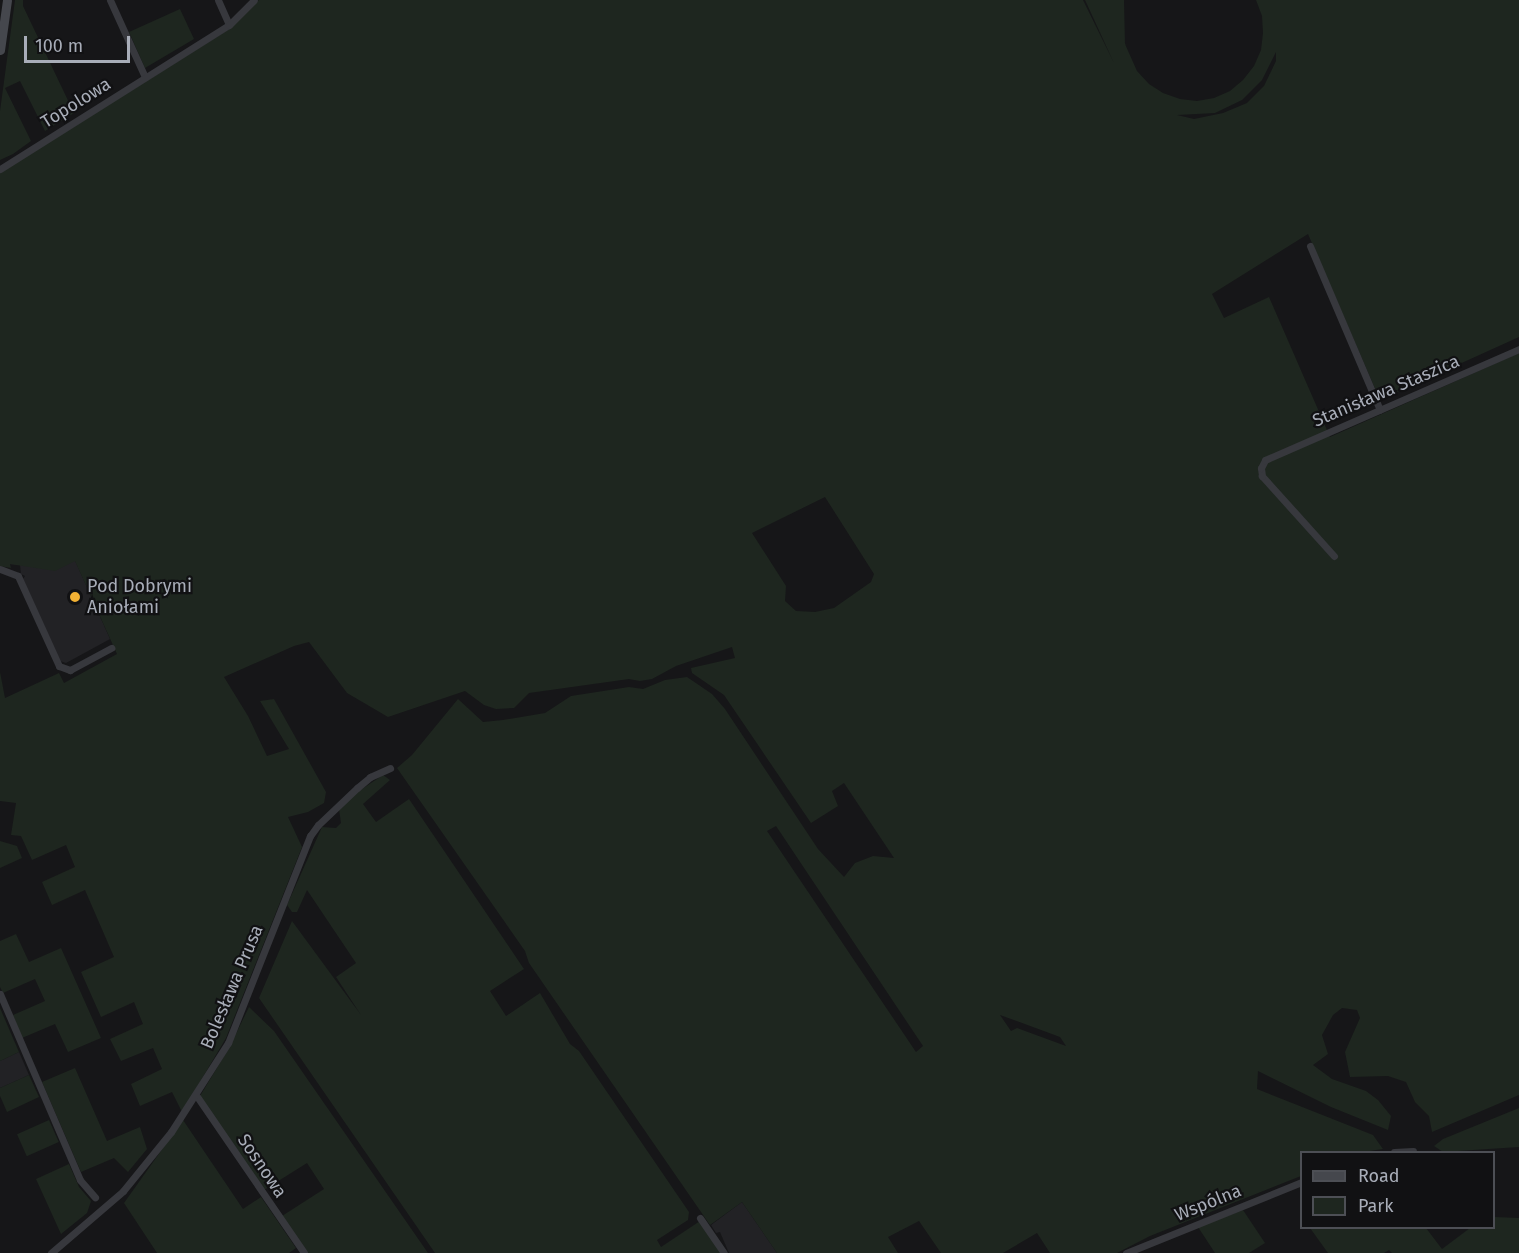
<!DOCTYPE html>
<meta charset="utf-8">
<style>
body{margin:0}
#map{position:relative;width:1519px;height:1253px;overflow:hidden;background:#161618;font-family:"Fira Sans",sans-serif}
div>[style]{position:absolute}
.built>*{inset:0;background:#222225}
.green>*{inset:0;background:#1e261f;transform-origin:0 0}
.street>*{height:7px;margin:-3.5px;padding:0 3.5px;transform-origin:3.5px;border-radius:3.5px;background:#37383d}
.secondary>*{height:9px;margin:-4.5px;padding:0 4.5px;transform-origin:4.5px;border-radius:4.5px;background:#45474d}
.dots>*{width:16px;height:16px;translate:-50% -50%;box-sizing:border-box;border:3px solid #111113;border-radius:50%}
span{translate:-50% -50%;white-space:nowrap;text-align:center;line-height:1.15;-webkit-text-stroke:4.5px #111113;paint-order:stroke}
.street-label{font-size:18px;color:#a8adb8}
.poi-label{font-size:18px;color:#a8adb8}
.left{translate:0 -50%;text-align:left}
.legend{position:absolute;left:1300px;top:1151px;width:195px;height:78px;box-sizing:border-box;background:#111113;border:2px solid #4d4f55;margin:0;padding:8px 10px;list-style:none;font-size:18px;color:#a8adb8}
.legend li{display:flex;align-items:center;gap:12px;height:30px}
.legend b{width:30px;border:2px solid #4d4f55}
.scale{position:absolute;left:24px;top:36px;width:106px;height:27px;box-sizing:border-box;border:3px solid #a8adb8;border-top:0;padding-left:8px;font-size:18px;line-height:21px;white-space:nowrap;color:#a8adb8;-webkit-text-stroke:4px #111113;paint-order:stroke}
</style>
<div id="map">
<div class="built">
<i style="clip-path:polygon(0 497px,53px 511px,110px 639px,66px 663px,60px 661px,23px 579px,25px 576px,21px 574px,20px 565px,9px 564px)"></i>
<i style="clip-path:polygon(19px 1052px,29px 1075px,0 1088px,0 1061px)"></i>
<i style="clip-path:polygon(742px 1202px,777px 1253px,729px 1253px,720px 1232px,716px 1233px,711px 1225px)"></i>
</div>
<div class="green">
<i style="clip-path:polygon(15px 0,23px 0,23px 6px,74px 113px,45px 131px,20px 81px,5px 88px,31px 141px,13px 154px,0 160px,0 111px)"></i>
<i style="clip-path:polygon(evenodd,259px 0,1083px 0,1114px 63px,1085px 0,1124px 0,1125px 44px,1137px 71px,1149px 84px,1163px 93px,1180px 99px,1197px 101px,1214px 98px,1230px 91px,1243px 80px,1254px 66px,1261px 50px,1263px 33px,1262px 16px,1256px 0,1519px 0,1519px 337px,1380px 400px,1308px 234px,1212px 294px,1224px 318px,1269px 297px,1330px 437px,1519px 353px,1519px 1095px,1432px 1132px,1429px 1116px,1415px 1102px,1406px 1082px,1388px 1076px,1350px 1077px,1345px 1052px,1360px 1018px,1357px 1010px,1342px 1008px,1333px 1015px,1322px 1035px,1328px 1054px,1313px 1065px,1332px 1079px,1366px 1091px,1378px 1100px,1391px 1116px,1388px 1130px,1331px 1107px,1258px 1071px,1257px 1089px,1373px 1135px,1383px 1149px,1363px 1152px,1302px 1152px,1301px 1176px,1150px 1236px,1117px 1253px,1050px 1253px,1037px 1233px,1003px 1253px,941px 1253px,919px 1221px,888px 1237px,898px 1253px,777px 1253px,742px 1202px,710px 1225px,529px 963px,525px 951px,397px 768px,412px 755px,458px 699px,483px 722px,503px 720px,545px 713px,571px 696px,629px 687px,643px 689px,665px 680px,687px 677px,712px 694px,725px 709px,818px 849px,844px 877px,855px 863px,873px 856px,894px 858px,844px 783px,832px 791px,838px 806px,811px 823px,724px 695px,692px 673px,691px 668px,735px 658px,732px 647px,676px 666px,652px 679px,640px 681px,629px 679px,529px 693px,514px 708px,496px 709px,484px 705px,465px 691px,388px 717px,347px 693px,309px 642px,294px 646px,224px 677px,248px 716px,267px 756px,289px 749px,260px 701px,274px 699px,326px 792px,324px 803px,308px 812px,288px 817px,302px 847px,226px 1038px,182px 1112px,172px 1092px,140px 1106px,131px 1084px,162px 1069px,153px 1048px,121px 1061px,110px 1039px,143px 1024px,134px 1002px,101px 1017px,81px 972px,114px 957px,85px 890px,52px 905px,42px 882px,75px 867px,66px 845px,32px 860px,21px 836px,11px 835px,16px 803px,0 801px,0 672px,5px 698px,59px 673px,64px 683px,117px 654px,75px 561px,55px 571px,10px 564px,11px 568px,0 566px,0 173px,228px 30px,259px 0,1276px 52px,1276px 61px,1264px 86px,1247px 103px,1223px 113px,1194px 119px,1177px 115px,1215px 113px,1242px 100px,1262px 80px,1276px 52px,259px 0,825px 497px,874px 574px,871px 582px,834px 608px,815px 612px,796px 611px,785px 601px,786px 586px,752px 533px,825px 497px,259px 0,776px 826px,923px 1046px,916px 1052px,767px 831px,776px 826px,259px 0,1000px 1015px,1060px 1037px,1066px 1046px,1017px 1028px,1011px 1031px,1000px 1015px)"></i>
<i style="clip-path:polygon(180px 9px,194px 39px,145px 68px,129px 32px)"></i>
<i style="clip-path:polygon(383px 775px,390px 780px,363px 804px,376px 822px,409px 799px,524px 969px,490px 991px,506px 1016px,540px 993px,570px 1044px,579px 1051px,689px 1212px,688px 1220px,657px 1240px,661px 1247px,700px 1221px,721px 1253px,435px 1253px,259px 998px,292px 921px,361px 1015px,336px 977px,356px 963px,307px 890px,297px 912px,292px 912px,287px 905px,322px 827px,336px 828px,341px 823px,339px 809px,356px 793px)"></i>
<i style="clip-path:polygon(0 841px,17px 846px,22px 858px,0 868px)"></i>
<i style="clip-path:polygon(16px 934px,29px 962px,61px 948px,101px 1038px,68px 1052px,55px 1024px,22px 1038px,13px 1015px,45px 1001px,35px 979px,3px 993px,0 987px,0 941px)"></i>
<i style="clip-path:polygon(249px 1007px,274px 1031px,428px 1253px,307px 1253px,282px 1216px,324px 1189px,307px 1163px,264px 1190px,200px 1096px,229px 1048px)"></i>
<i style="clip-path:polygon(0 1008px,19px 1052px,0 1061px)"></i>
<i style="clip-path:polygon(75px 1068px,107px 1141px,140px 1127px,147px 1149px,128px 1172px,114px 1158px,81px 1172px,42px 1082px)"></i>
<i style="clip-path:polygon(29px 1075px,39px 1097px,7px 1112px,0 1096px,0 1088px)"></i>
<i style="clip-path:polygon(1519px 1108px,1519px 1147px,1443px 1152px,1434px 1146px,1443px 1139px)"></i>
<i style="left:49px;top:1120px;width:24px;height:35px;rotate:66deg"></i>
<i style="clip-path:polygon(183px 1120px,243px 1209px,261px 1197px,296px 1248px,289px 1253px,157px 1253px,124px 1203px)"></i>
<i style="clip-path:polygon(69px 1164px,79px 1187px,91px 1201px,87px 1213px,61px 1234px,36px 1179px)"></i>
<i style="clip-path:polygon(1243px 1210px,1265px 1243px,1249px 1253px,1215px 1253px,1198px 1227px)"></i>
<i style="clip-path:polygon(1494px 1217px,1519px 1218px,1519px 1253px,1392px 1253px,1389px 1250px,1384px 1253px,1328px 1253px,1310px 1228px,1426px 1228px,1442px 1249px,1470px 1228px,1494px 1228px)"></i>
</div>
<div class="street">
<i style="left:110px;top:0;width:85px;rotate:65.6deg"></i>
<i style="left:218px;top:0;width:27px;rotate:66deg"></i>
<i style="left:0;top:169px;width:271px;rotate:-32.2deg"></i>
<i style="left:229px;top:25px;width:35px;rotate:-45deg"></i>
<i style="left:1310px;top:246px;width:178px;rotate:66.9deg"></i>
<i style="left:1334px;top:556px;width:108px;rotate:-132deg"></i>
<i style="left:1262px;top:476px;width:8px;rotate:-97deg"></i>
<i style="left:1261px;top:468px;width:9px;rotate:-63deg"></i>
<i style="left:1265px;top:460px;width:277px;rotate:-23.6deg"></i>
<i style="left:0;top:569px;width:19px;rotate:21deg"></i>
<i style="left:18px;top:576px;width:99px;rotate:65.5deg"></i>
<i style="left:59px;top:666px;width:12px;rotate:20deg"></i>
<i style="left:70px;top:670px;width:47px;rotate:-28.2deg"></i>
<i style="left:0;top:994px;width:202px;rotate:66.7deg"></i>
<i style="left:80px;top:1180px;width:23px;rotate:49deg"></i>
<i style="left:196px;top:1095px;width:191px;rotate:55.6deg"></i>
<i style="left:1394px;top:1152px;width:19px;rotate:-3deg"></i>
<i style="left:700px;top:1218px;width:42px;rotate:55.6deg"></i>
<i style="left:51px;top:1253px;width:95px;rotate:-40.7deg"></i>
<i style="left:123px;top:1191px;width:76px;rotate:-50.9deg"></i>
<i style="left:171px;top:1132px;width:106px;rotate:-57.4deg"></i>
<i style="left:228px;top:1043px;width:223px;rotate:-68.4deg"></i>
<i style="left:310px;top:836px;width:14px;rotate:-54deg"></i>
<i style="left:318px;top:825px;width:54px;rotate:-43.5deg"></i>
<i style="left:357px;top:788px;width:17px;rotate:-40deg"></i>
<i style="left:370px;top:777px;width:22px;rotate:-24deg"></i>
<i style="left:1126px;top:1253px;width:190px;rotate:-22deg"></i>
</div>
<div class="secondary">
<i style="left:0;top:50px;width:50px;rotate:-82deg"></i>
</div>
<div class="dots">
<i style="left:75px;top:597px;background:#f2b134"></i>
</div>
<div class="street-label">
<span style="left:76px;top:103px;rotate:-32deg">Topolowa</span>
<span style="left:1386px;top:391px;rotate:-23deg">Stanisława Staszica</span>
<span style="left:232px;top:987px;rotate:-67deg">Bolesława Prusa</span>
<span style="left:262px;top:1166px;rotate:56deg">Sosnowa</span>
<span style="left:1208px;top:1203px;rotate:-22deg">Wspólna</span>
</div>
<div class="poi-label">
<span class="left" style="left:87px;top:597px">Pod Dobrymi<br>Aniołami</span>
</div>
<ul class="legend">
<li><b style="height:8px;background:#45474d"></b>Road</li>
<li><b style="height:16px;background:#1e261f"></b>Park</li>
</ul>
<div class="scale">100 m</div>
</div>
